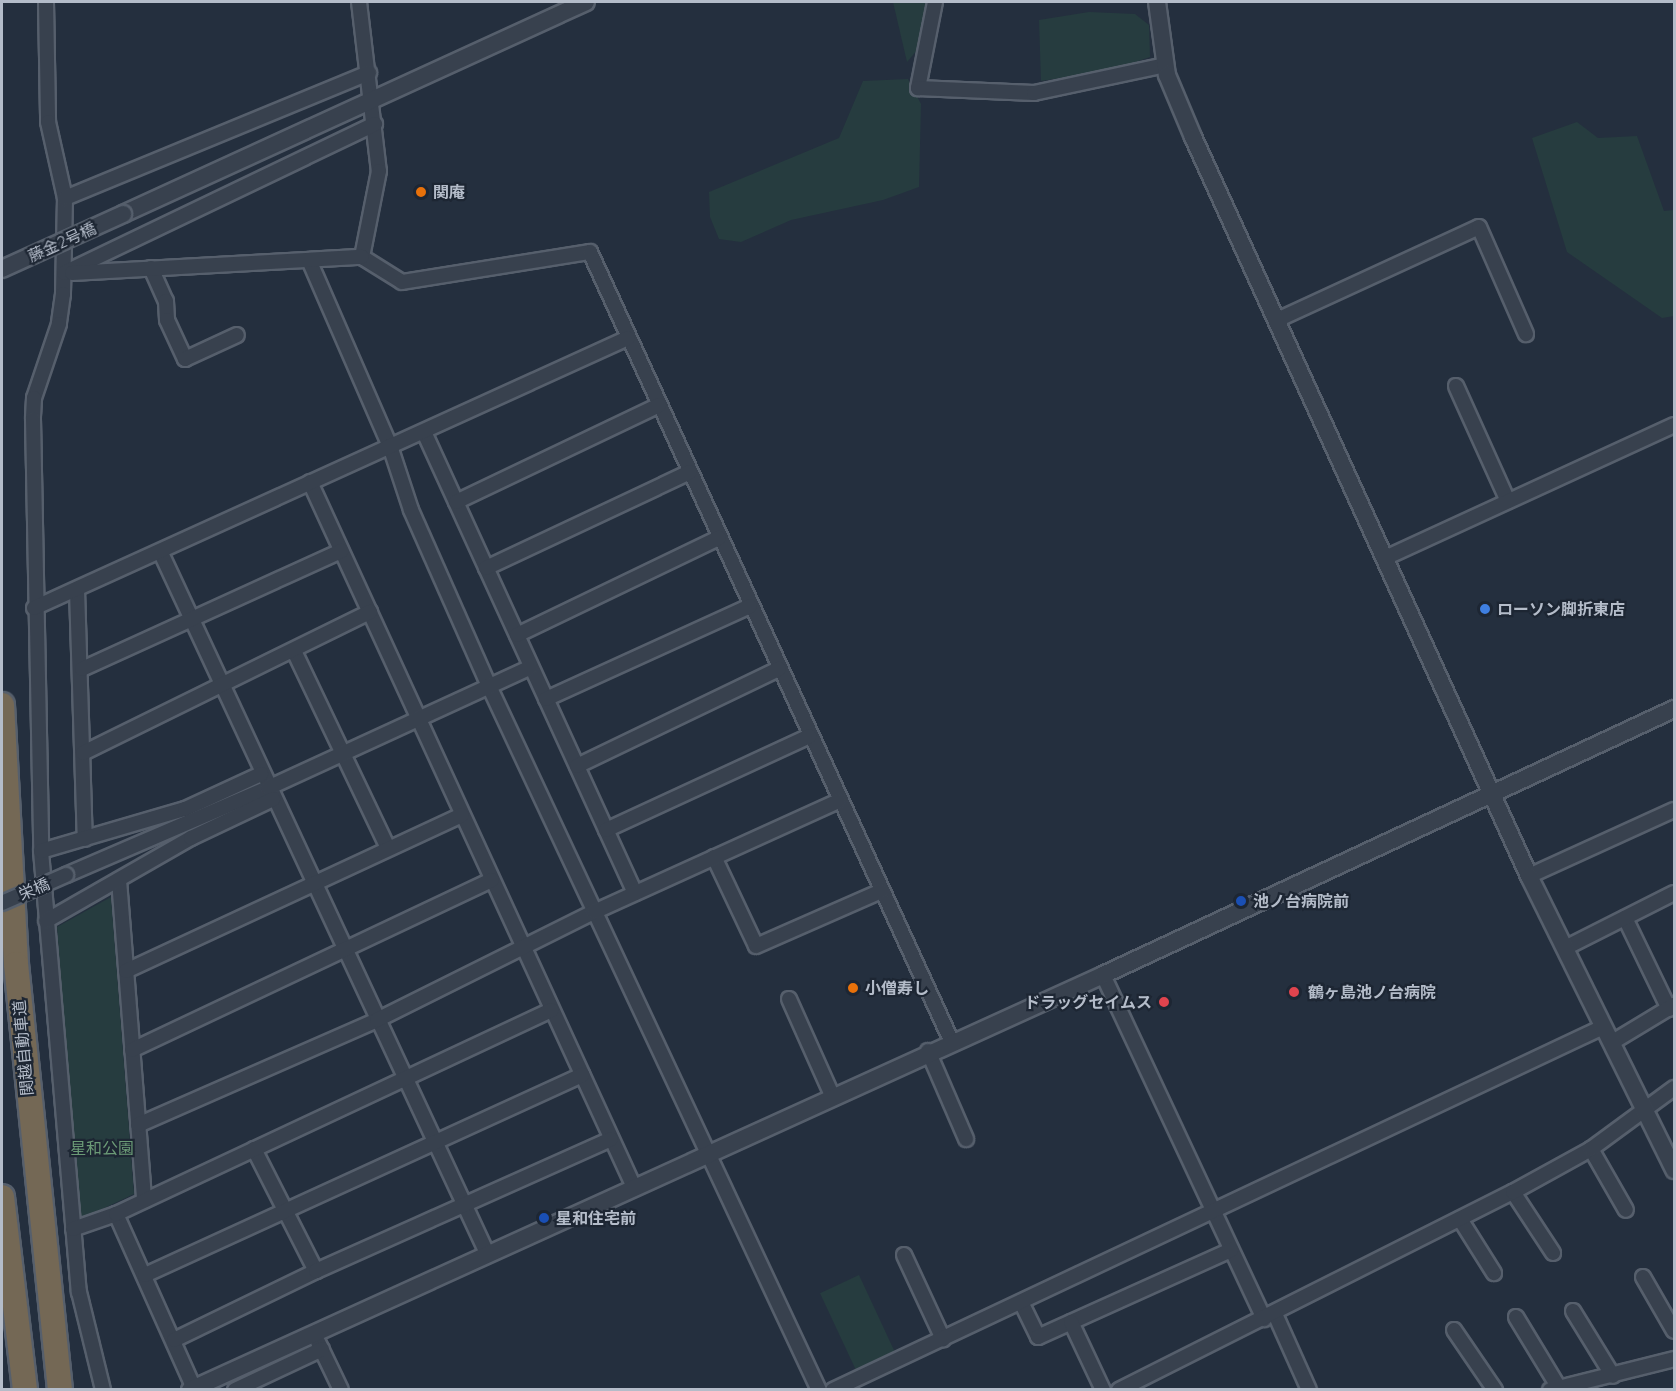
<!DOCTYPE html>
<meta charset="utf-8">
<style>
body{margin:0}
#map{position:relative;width:1676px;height:1391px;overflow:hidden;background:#242f3e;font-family:Quicksand,"Noto Sans JP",sans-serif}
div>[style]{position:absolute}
.green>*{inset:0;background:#263c3f;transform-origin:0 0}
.roads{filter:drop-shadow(2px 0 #565f6c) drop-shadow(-2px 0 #565f6c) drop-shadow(0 2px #565f6c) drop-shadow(0 -2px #565f6c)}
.minor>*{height:14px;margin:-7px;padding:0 7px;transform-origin:7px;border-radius:7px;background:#38414e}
.tertiary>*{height:16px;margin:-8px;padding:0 8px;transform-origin:8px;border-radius:8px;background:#38414e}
.motorway>*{height:24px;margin:-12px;padding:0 12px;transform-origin:12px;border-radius:12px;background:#746855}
.bridges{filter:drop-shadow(2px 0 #565f6c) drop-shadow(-2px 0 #565f6c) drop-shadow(0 2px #565f6c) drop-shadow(0 -2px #565f6c)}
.minor-bridge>*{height:14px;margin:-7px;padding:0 7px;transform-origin:7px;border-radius:7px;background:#38414e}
.tertiary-bridge>*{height:16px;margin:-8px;padding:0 8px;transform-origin:8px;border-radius:8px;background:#38414e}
.dots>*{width:16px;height:16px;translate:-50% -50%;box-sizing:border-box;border:3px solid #1d2633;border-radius:50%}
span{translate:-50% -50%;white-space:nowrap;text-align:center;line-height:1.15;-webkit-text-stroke:4.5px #1d2633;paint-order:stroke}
.poi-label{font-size:16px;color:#b4bcc9;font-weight:700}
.left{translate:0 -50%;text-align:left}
.right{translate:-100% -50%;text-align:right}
.street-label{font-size:16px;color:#b4bcc9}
.park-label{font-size:16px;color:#6b9a76}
.frame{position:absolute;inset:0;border:3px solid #b4bcc9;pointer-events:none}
</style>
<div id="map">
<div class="green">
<i style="clip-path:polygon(893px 2px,926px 2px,918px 49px,907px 62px)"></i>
<i style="clip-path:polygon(1089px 12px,1135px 14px,1149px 25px,1150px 57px,1109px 71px,1041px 81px,1039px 20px)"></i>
<i style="clip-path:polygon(908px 79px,921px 104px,919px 187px,883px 200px,791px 220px,741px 242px,719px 239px,710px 217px,709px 192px,839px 138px,863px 81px)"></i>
<i style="clip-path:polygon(1577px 122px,1598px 138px,1637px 136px,1664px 211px,1674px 210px,1674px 316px,1662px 318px,1567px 252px,1532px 138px)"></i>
<i style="clip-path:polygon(111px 897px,134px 1194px,79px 1220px,57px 927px)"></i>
<i style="left:859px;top:1275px;width:84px;height:43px;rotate:65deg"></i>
</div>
<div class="roads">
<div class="minor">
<i style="left:46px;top:2px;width:120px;rotate:89deg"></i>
<i style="left:48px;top:122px;width:78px;rotate:77.4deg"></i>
<i style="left:65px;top:198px;width:96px;rotate:91.2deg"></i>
<i style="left:63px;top:294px;width:30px;rotate:98deg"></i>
<i style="left:59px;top:324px;width:78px;rotate:108.7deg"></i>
<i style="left:34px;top:398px;width:21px;rotate:93deg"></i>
<i style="left:33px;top:419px;width:432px;rotate:88.9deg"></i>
<i style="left:41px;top:851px;width:443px;rotate:85.1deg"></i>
<i style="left:79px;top:1292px;width:101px;rotate:76.2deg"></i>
<i style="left:359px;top:2px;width:170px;rotate:83.3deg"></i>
<i style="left:379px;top:171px;width:88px;rotate:101.2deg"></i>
<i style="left:362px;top:257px;width:47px;rotate:32deg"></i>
<i style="left:402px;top:282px;width:190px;rotate:-9.1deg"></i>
<i style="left:590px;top:252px;width:867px;rotate:65.39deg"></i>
<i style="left:935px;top:2px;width:88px;rotate:101.2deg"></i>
<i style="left:918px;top:88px;width:116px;rotate:2.5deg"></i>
<i style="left:1034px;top:93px;width:135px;rotate:-12deg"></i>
<i style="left:65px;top:198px;width:329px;rotate:-22.4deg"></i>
<i style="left:309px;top:260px;width:203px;rotate:66.5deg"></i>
<i style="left:390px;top:446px;width:67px;rotate:71.8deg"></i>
<i style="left:411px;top:510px;width:193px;rotate:66.1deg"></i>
<i style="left:489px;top:686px;width:778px;rotate:64.89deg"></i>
<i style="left:151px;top:268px;width:36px;rotate:66deg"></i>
<i style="left:166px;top:301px;width:19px;rotate:87deg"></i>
<i style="left:167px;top:320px;width:43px;rotate:65.2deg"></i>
<i style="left:185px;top:359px;width:57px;rotate:-24.8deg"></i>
<i style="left:64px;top:273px;width:345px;rotate:-25.6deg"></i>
<i style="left:72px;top:273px;width:290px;rotate:-3.2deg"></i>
<i style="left:1277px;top:320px;width:222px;rotate:-24.7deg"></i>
<i style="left:1479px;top:227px;width:117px;rotate:66.3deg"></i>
<i style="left:1456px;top:386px;width:126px;rotate:65.7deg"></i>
<i style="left:424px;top:432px;width:507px;rotate:65.41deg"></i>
<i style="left:310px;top:482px;width:774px;rotate:65.32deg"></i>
<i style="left:456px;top:502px;width:225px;rotate:-25.5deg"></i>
<i style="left:161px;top:553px;width:772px;rotate:65.03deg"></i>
<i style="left:1385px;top:558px;width:318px;rotate:-24.7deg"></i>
<i style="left:486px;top:568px;width:225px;rotate:-25.2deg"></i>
<i style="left:77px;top:590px;width:249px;rotate:88.2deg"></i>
<i style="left:34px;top:608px;width:652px;rotate:-24.44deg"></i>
<i style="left:517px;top:635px;width:224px;rotate:-25.7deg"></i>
<i style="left:294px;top:651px;width:218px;rotate:64.5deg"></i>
<i style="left:82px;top:669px;width:285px;rotate:-24.5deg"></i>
<i style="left:546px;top:699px;width:224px;rotate:-24.5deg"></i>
<i style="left:83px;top:753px;width:320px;rotate:-26.2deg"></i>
<i style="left:577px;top:766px;width:224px;rotate:-25.7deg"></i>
<i style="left:606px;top:830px;width:224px;rotate:-24.8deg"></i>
<i style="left:41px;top:851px;width:150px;rotate:-16.3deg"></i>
<i style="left:185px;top:809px;width:84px;rotate:-24.7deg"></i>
<i style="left:714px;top:857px;width:98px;rotate:64.7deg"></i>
<i style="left:756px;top:946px;width:137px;rotate:-23.7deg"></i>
<i style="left:66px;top:875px;width:220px;rotate:-23.3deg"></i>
<i style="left:268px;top:788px;width:289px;rotate:-24.7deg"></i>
<i style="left:1529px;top:876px;width:159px;rotate:-24.5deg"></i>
<i style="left:119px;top:880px;width:321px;rotate:85.5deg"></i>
<i style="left:1625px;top:918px;width:101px;rotate:64.2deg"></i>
<i style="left:46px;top:921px;width:167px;rotate:-29.8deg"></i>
<i style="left:191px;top:838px;width:91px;rotate:-25.4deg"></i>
<i style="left:1565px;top:948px;width:122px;rotate:-26.8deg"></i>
<i style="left:126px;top:971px;width:370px;rotate:-24.9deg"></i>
<i style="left:1103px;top:975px;width:380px;rotate:64.9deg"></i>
<i style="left:789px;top:999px;width:105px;rotate:65.9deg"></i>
<i style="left:1611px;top:1043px;width:74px;rotate:-31.1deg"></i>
<i style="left:132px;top:1050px;width:398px;rotate:-25.3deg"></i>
<i style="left:928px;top:1051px;width:96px;rotate:66.6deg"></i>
<i style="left:138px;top:1125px;width:261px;rotate:-23.7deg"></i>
<i style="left:377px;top:1020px;width:242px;rotate:-26.5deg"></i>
<i style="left:594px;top:912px;width:269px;rotate:-24.4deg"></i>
<i style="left:254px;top:1149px;width:137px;rotate:63.1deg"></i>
<i style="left:1591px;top:1149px;width:70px;rotate:60.2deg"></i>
<i style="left:1513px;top:1192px;width:73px;rotate:56.7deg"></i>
<i style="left:116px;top:1214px;width:191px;rotate:65.9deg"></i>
<i style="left:1460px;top:1219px;width:64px;rotate:57.8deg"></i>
<i style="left:73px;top:1229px;width:46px;rotate:-19.2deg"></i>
<i style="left:116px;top:1214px;width:481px;rotate:-25.1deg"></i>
<i style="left:904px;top:1255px;width:93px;rotate:65.1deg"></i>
<i style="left:145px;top:1275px;width:481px;rotate:-24.6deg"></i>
<i style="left:1643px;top:1277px;width:62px;rotate:60.1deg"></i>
<i style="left:1021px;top:1302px;width:39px;rotate:64deg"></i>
<i style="left:1038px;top:1337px;width:212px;rotate:-24.3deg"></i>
<i style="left:1573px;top:1311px;width:76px;rotate:58.4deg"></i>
<i style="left:1275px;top:1314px;width:83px;rotate:65.9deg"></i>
<i style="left:1516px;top:1317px;width:83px;rotate:58.8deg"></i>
<i style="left:1071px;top:1322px;width:75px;rotate:64.8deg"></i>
<i style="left:1454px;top:1330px;width:73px;rotate:55.7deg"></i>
<i style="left:174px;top:1340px;width:158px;rotate:-25.9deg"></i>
<i style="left:316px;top:1271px;width:323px;rotate:-24.1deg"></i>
<i style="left:318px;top:1342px;width:53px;rotate:64.4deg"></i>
<i style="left:235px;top:1390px;width:96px;rotate:-25.2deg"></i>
<i style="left:833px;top:1390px;width:851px;rotate:-25.24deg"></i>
<i style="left:1119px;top:1390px;width:441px;rotate:-26.7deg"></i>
<i style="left:1513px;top:1192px;width:89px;rotate:-28.9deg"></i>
<i style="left:1591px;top:1149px;width:103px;rotate:-36.3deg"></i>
<i style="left:1550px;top:1390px;width:128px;rotate:-14deg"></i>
</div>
<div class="tertiary">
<i style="left:1157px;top:2px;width:74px;rotate:82.2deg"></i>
<i style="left:1167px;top:75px;width:67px;rotate:67.2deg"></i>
<i style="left:1193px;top:137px;width:812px;rotate:65.55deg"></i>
<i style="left:1529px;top:876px;width:328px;rotate:63.7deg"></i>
<i style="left:123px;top:214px;width:509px;rotate:-24.6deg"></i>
<i style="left:190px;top:1390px;width:1003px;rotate:-24.44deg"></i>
<i style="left:1103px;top:975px;width:630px;rotate:-24.98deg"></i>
</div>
<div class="motorway">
<i style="left:2px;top:705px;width:259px;rotate:86.9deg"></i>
<i style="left:16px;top:964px;width:428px;rotate:84.1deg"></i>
<i style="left:2px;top:1197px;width:194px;rotate:83.2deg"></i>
</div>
</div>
<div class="bridges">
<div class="minor-bridge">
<i style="left:2px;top:903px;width:70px;rotate:-23.6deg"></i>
</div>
<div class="tertiary-bridge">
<i style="left:2px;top:269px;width:133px;rotate:-24.4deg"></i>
</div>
</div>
<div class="dots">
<i style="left:421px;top:192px;background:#e8710a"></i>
<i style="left:1485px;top:609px;background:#3f7fe0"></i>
<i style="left:1241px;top:901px;background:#1a4fb4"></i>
<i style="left:853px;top:988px;background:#e8710a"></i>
<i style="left:1294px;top:992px;background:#e0444e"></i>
<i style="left:1164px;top:1002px;background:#e0444e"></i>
<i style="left:544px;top:1218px;background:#1a4fb4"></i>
</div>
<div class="poi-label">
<span class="left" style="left:433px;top:192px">関庵</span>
<span class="left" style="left:1497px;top:609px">ローソン脚折東店</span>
<span class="left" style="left:1253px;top:901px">池ノ台病院前</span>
<span class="left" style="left:865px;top:988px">小僧寿し</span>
<span class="left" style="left:1308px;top:992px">鶴ヶ島池ノ台病院</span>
<span class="right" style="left:1152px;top:1002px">ドラッグセイムス</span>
<span class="left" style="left:556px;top:1218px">星和住宅前</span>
</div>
<div class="street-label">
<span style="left:62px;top:242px;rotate:-24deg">藤金2号橋</span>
<span style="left:34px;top:889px;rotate:-23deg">栄橋</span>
<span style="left:23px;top:1048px;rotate:-95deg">関越自動車道</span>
</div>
<div class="park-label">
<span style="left:102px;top:1148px">星和公園</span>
</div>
<div class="frame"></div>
</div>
